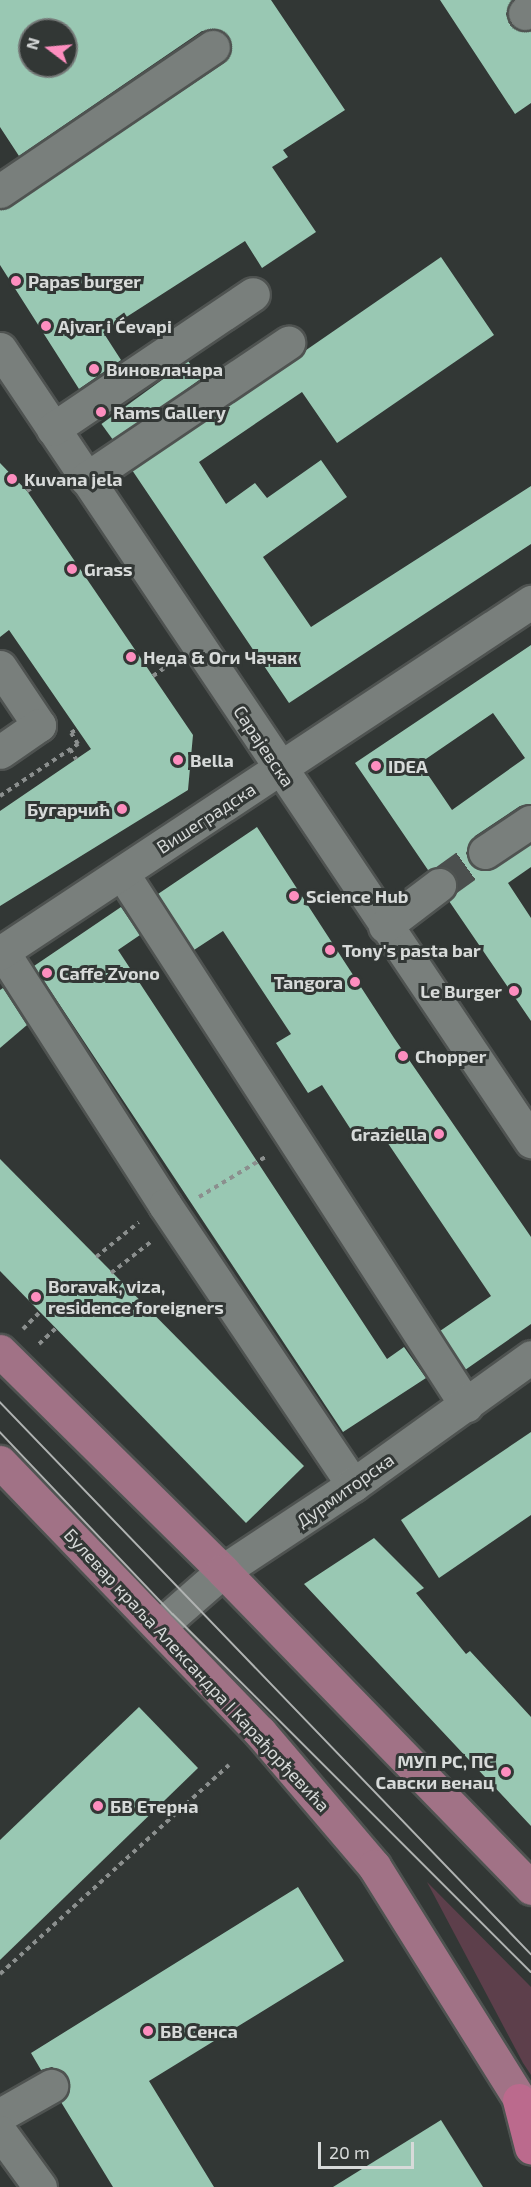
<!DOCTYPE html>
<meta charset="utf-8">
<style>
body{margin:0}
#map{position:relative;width:531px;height:2187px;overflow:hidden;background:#323735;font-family:"Exo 2",sans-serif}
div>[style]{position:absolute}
.green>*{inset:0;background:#5d3f4b}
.building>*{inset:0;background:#99c8b3;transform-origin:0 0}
.minor-tunnel>*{height:33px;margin-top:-16.5px;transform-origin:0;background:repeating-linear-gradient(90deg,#4b4f4e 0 33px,transparent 0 49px)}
.path>*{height:4px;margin-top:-2px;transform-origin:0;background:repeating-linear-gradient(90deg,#8b8f8e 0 4.5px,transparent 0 9px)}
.roads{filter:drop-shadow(2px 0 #4f5351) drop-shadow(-2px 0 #4f5351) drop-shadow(0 2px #4f5351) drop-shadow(0 -2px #4f5351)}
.minor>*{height:33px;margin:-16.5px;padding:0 16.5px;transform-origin:16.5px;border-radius:16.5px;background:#797f7c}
.major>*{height:33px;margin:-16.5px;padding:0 16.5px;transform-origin:16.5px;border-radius:16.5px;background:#a17286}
.highway>*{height:33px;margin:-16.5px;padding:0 16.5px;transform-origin:16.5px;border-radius:16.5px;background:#bb6a8d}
.tram>*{height:1.5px;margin:-0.75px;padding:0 0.75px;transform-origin:0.75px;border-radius:0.75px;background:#b0b3b2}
.dots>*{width:16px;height:16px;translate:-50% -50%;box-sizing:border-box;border:3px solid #323735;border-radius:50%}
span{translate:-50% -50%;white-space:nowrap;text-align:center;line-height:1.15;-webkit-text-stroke:6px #323735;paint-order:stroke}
.poi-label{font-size:18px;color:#d7dad9;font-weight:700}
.left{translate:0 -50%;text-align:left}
.right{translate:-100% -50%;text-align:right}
.street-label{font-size:18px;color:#d7dad9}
.north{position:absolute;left:18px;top:18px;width:60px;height:60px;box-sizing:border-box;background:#323735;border:2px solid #747877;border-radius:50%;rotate:286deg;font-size:16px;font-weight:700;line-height:24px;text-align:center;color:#d7dad9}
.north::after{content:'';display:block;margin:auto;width:21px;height:27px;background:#fd8ebf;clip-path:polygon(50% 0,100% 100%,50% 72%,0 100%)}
.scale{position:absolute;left:318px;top:2142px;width:96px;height:27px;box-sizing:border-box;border:3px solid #d7dad9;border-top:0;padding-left:8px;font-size:18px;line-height:21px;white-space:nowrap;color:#d7dad9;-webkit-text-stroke:4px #323735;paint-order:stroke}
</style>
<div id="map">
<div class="green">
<i style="clip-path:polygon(427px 1882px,531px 1987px,531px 2075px,523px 2063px)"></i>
</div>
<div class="building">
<i style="clip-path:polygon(evenodd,0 0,271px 0,345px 110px,283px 150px,288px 157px,272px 167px,316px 232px,262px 268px,245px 241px,103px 332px,121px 360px,79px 389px,0 265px,0 210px,10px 207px,224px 63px,232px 45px,221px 30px,202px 31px,19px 156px,0 127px,0 0,30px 30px,66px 30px,66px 66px,30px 66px,30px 30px)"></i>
<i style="clip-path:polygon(440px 0,512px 0,506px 14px,509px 23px,517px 30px,531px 30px,531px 103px,515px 114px)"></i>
<i style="clip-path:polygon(441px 257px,494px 335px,337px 443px,302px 392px,199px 462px,226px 504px,255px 483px,267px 498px,321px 460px,347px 497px,263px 557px,311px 627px,531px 486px,531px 544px,289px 703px,132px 470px)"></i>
<i style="left:188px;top:361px;width:22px;height:107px;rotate:54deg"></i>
<i style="clip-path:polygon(0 463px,27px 491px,193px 735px,188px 790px,0 906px,0 811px,91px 749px,9px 630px,0 637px)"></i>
<i style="clip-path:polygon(evenodd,531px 645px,531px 804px,520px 806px,475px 836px,466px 853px,470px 863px,487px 871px,531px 844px,531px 867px,508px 883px,531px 918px,531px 1021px,449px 901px,456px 892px,454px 874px,446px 868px,428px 870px,355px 763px,531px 645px,493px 713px,525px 758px,452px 810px,420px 763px,493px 713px)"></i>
<i style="clip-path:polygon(257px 827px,394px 1038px,531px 1237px,531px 1324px,465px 1370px,440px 1331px,491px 1296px,377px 1127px,357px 1139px,322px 1085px,308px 1093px,276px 1043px,291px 1034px,223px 931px,194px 950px,158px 894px)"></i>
<i style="clip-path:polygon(121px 907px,140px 935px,118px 950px,387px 1359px,404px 1347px,426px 1378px,343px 1432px,34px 966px)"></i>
<i style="clip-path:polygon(3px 988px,27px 1025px,0 1048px,0 990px)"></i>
<i style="clip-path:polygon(0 1159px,304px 1466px,246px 1523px,0 1271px)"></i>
<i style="clip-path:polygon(531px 1432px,531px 1515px,439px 1578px,401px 1520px)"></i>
<i style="clip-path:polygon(374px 1538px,424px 1588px,416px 1593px,466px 1654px,470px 1651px,531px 1717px,531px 1826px,304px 1584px)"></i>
<i style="clip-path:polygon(139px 1707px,198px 1768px,0 1960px,0 1840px)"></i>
<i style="clip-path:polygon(298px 1887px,344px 1961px,149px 2081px,214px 2187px,113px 2187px,61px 2102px,70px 2087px,67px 2076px,52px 2067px,41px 2070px,31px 2053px)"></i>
<i style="clip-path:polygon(441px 2120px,483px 2187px,333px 2187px)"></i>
</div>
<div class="minor-tunnel">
<i style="left:439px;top:885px;width:57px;rotate:-35.7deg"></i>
</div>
<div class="path">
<i style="left:27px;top:491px;width:23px;rotate:-34deg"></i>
<i style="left:153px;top:676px;width:21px;rotate:-35deg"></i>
<i style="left:71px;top:733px;width:7px;rotate:-34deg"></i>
<i style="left:70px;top:749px;width:12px;rotate:59deg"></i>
<i style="left:0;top:796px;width:94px;rotate:-33.7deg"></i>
<i style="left:78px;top:744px;width:13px;rotate:-122deg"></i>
<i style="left:199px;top:1197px;width:79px;rotate:-31.1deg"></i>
<i style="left:96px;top:1257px;width:55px;rotate:-39.1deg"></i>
<i style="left:111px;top:1273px;width:52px;rotate:-38deg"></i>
<i style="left:23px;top:1329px;width:24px;rotate:-45deg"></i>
<i style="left:39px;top:1344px;width:23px;rotate:-43deg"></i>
<i style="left:0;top:1974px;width:310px;rotate:-42.4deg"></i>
</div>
<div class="roads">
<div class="minor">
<i style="left:525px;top:13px;width:7px;rotate:-34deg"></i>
<i style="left:0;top:191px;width:257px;rotate:-34.1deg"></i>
<i style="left:0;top:349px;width:954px;rotate:56.16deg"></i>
<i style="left:53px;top:429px;width:241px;rotate:-34deg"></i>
<i style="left:86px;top:479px;width:244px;rotate:-34deg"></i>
<i style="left:0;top:667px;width:70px;rotate:56.1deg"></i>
<i style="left:39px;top:725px;width:47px;rotate:145.3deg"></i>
<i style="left:485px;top:852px;width:54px;rotate:-33.7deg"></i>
<i style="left:122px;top:873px;width:634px;rotate:57.11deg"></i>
<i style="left:385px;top:926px;width:68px;rotate:-37.2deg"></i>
<i style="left:2px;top:951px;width:302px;rotate:57.3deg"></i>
<i style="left:165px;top:1205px;width:337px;rotate:56.1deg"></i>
<i style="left:0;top:953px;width:637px;rotate:-33.47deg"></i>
<i style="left:161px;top:1625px;width:82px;rotate:-41.1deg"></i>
<i style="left:223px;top:1571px;width:156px;rotate:-33.5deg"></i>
<i style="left:353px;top:1485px;width:219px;rotate:-35.7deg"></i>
<i style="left:0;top:2115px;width:59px;rotate:-29.6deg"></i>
<i style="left:0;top:2132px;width:68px;rotate:54deg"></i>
</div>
<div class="major">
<i style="left:0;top:1351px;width:313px;rotate:44.6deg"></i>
<i style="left:223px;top:1571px;width:442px;rotate:45.8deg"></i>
<i style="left:0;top:1462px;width:375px;rotate:46.1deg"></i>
<i style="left:260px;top:1732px;width:176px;rotate:49.6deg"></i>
<i style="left:374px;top:1866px;width:296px;rotate:58deg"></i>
</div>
<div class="highway">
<i style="left:519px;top:2100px;width:49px;rotate:75.7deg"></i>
</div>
</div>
<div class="tram">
<i style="left:0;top:1402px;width:766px;rotate:46.11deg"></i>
<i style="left:0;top:1432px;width:251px;rotate:46.5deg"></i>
<i style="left:173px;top:1614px;width:506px;rotate:45deg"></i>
</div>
<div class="dots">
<i style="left:16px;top:281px;background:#fd8ebf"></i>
<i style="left:46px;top:326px;background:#fd8ebf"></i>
<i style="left:94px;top:369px;background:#fd8ebf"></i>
<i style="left:101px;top:412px;background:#fd8ebf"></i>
<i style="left:12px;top:479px;background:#fd8ebf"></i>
<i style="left:72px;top:569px;background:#fd8ebf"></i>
<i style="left:131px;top:657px;background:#fd8ebf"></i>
<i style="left:178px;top:760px;background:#fd8ebf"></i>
<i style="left:376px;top:766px;background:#fd8ebf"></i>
<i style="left:122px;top:809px;background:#fd8ebf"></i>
<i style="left:294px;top:896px;background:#fd8ebf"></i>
<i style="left:330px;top:950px;background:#fd8ebf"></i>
<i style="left:47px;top:973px;background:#fd8ebf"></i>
<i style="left:355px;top:982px;background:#fd8ebf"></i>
<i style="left:514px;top:991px;background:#fd8ebf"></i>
<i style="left:403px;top:1056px;background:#fd8ebf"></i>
<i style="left:439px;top:1134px;background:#fd8ebf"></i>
<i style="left:36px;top:1297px;background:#fd8ebf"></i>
<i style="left:506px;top:1772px;background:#fd8ebf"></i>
<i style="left:98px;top:1806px;background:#fd8ebf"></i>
<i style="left:148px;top:2031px;background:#fd8ebf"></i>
</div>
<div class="poi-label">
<span class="left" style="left:28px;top:281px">Papas burger</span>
<span class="left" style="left:58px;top:326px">Ajvar i Ćevapi</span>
<span class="left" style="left:106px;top:369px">Виновлачара</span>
<span class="left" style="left:113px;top:412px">Rams Gallery</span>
<span class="left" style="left:24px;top:479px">Kuvana jela</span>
<span class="left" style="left:84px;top:569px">Grass</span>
<span class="left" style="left:143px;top:657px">Неда &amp; Оги Чачак</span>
<span class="left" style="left:190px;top:760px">Bella</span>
<span class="left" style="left:388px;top:766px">IDEA</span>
<span class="right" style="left:110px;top:809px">Бугарчић</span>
<span class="left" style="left:306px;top:896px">Science Hub</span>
<span class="left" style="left:342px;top:950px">Tony's pasta bar</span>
<span class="left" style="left:59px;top:973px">Caffe Zvono</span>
<span class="right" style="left:343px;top:982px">Tangora</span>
<span class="right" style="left:502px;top:991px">Le Burger</span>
<span class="left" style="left:415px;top:1056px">Chopper</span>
<span class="right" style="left:427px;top:1134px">Graziella</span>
<span class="left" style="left:48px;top:1297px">Boravak, viza,<br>residence foreigners</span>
<span class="right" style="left:494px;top:1772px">МУП РС, ПС<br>Савски венац</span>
<span class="left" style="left:110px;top:1806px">БВ Етерна</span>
<span class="left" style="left:160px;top:2031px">БВ Сенса</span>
</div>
<div class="street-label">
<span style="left:264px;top:746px;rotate:56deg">Сарајевска</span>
<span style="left:206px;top:818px;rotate:-33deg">Вишеградска</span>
<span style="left:345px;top:1490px;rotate:-35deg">Дурмиторска</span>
<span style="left:197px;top:1670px;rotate:47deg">Булевар краља Александра I Карађорђевића</span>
</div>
<div class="north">N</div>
<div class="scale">20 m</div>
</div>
